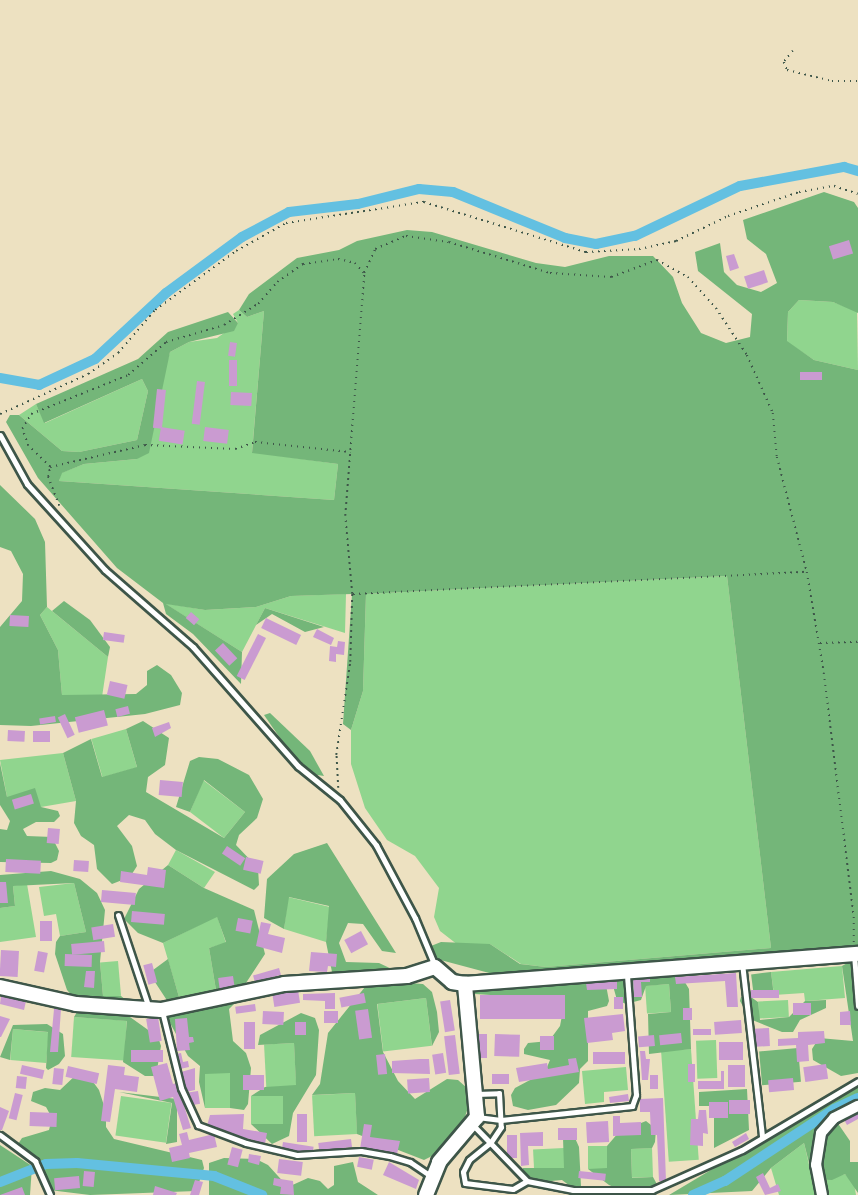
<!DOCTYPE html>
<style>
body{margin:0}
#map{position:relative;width:858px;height:1195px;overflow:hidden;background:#ede1c1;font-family:"Gentium Book Plus",serif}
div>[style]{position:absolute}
.green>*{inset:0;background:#90d58e;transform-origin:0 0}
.forest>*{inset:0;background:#74b679;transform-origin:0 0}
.canal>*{height:10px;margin:-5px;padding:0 5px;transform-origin:5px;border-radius:5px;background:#63c0e1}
.building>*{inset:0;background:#ca9bd1;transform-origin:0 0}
.path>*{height:1.5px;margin-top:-0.75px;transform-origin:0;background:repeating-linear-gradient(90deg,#3e5649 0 1.5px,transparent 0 6px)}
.roads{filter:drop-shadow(2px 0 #3e5649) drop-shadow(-2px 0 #3e5649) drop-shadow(0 2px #3e5649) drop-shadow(0 -2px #3e5649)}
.service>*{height:5px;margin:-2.5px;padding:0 2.5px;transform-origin:2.5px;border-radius:2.5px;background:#fff}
.minor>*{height:10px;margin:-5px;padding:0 5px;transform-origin:5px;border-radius:5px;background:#fff}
.tertiary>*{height:14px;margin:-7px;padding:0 7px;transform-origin:7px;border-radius:7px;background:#fff}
span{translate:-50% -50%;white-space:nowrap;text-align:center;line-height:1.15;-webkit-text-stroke:5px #fcf5e5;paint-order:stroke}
</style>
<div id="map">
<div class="green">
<i style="clip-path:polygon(799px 300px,833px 302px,857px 311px,858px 370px,814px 360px,787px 342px,788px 312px)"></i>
<i style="clip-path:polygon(239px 310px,247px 317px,264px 311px,252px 452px,338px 464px,334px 500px,59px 481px,61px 473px,84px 464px,137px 459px,170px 352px,189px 342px,217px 338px,238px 323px,233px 314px)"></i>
<i style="clip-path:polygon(142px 379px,148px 391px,137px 440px,79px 452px,62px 451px,19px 415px,36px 404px,45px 423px)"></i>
<i style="clip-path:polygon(727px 576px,771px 948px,546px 967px,521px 964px,490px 944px,458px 945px,440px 931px,434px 917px,439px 888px,415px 856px,387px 840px,365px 808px,351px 764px,351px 730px,363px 691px,366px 594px)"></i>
<i style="clip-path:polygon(346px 594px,345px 633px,265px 608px,242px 652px,164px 603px,205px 610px,256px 607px,291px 596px)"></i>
<i style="clip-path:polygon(47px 607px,108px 657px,102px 697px,62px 695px,58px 650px,40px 615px)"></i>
<i style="left:126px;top:729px;width:40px;height:36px;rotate:74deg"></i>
<i style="clip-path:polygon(63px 753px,76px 801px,41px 807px,7px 797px,0 760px)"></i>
<i style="clip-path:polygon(203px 780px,245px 812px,224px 838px,190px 812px)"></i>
<i style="clip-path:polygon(176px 850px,215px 872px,204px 888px,168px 865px)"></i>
<i style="clip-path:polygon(74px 883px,86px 932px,60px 936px,56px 914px,44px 916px,39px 887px)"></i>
<i style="clip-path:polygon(27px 884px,36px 937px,0 942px,0 908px,15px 906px,13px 886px)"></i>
<i style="clip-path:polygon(288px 897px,330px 907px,326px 942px,284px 929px)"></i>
<i style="clip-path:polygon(217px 916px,226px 943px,209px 948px,216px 990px,179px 997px,163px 943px)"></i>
<i style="left:118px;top:961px;width:35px;height:18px;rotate:85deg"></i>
<i style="clip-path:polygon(842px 966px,845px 998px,805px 1001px,804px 993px,774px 995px,771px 972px)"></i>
<i style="left:669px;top:984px;width:28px;height:24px;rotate:86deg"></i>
<i style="left:426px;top:998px;width:48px;height:49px;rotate:83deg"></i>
<i style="left:788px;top:1000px;width:17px;height:30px;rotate:87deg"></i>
<i style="left:74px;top:1017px;width:53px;height:40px;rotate:4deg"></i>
<i style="left:13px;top:1029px;width:36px;height:31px;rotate:5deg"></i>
<i style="left:716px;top:1040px;width:38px;height:20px;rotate:88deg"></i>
<i style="left:294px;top:1043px;width:43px;height:30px;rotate:87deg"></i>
<i style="left:691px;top:1049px;width:111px;height:30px;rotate:86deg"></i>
<i style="clip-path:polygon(626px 1067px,628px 1090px,604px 1092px,604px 1102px,585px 1104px,582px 1071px)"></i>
<i style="left:205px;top:1073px;width:25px;height:35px"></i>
<i style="left:355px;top:1093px;width:41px;height:43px;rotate:87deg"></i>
<i style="left:121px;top:1096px;width:51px;height:40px;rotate:8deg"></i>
<i style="left:251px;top:1096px;width:32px;height:28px"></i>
<i style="clip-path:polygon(804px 1143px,816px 1195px,779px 1195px,771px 1168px)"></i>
<i style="left:607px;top:1146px;width:23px;height:19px;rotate:90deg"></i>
<i style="left:564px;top:1148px;width:20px;height:31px;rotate:87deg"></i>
<i style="left:652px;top:1148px;width:29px;height:21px;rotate:88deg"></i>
<i style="clip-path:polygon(845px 1174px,854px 1183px,856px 1195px,823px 1195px,822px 1181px)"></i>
</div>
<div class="forest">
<i style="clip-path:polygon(824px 192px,854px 202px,858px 208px,858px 313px,833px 302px,799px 300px,788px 312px,787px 341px,814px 360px,858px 370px,858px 959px,508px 978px,433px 958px,431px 946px,441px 942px,490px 944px,520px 964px,546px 967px,771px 948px,727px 576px,366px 594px,363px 691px,351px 730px,343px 724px,352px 594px,291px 596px,256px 607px,205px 610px,166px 604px,242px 652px,241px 684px,193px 634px,166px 614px,163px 603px,117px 568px,38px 478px,6px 422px,10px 415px,19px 415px,62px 451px,79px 452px,137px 440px,148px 391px,142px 379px,44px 423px,36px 404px,138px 359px,168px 332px,228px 312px,238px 323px,234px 331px,189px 342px,170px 352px,149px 453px,137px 459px,84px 464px,62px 473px,59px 481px,334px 500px,338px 464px,252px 453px,264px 311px,247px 317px,239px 310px,249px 294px,297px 258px,339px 250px,357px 241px,407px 230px,432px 232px,536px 263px,565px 267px,609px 256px,653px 256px,673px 277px,682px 303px,701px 333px,726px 343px,750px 337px,752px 314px,698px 271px,695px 252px,720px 243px,724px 272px,737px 285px,761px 292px,777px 283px,766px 254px,747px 239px,743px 220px)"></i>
<i style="clip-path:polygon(0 485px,35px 519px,45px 542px,47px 607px,40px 615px,58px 650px,62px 695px,136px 694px,147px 685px,147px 671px,157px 665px,171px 675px,182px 693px,180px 705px,145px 714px,31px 726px,0 725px,0 627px,22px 601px,23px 574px,11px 551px,0 547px)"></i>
<i style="clip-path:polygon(64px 601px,90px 620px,110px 647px,108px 657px,52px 611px)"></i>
<i style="clip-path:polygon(265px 608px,324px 627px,305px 632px,272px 614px,256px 625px)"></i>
<i style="clip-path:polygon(270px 713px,310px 751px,324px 776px,311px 774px,298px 764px,264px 715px)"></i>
<i style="clip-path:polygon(143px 721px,169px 738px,165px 765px,148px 777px,146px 792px,224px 838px,245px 812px,204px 780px,190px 812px,176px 807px,190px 761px,199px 757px,218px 759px,249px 775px,263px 799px,257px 818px,239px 835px,236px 845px,258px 868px,259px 885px,254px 890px,176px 850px,155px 834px,145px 820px,129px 815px,117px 826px,132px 846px,137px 866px,130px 877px,112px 884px,97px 869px,94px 845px,81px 836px,74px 823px,76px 801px,63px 753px,91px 739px,102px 777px,137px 767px,126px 729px)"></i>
<i style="clip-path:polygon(0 763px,7px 797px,35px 788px,41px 807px,58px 811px,60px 816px,54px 822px,36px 822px,23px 829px,27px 836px,52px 837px,59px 851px,57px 860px,51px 863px,0 862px,0 829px,7px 830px,10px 821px,0 805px)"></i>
<i style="clip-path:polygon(327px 843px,396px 953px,382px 951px,363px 924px,348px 923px,339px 943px,346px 962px,379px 963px,396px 971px,333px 977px,326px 942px,329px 906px,289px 897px,284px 929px,264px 918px,267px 879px,294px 854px)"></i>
<i style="clip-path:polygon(168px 865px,204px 888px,254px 910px,265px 954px,240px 992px,170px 1005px,149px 973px,168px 959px,179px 997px,216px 990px,209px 948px,226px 942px,217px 917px,163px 943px,138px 933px,124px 919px,139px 889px)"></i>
<i style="clip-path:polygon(51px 871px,80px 879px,97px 893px,105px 910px,100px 962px,103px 996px,121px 996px,131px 1004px,75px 999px,67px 990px,55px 954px,56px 942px,60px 936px,86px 932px,74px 883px,13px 886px,15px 906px,0 908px,0 875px)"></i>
<i style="clip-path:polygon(849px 962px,858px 962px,858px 1073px,841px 1076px,813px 1060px,812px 1049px,819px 1038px,853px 1041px,842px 966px)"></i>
<i style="left:771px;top:972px;width:23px;height:20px;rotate:83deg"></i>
<i style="clip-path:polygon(673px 975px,683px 979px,689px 989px,691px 1049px,649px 1054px,648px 1014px,671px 1012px,669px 984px,646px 986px,641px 1000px,626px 1004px,617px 1000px,611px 979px)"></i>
<i style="clip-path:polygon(593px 979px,606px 985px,609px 1001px,607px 1006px,588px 1011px,588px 1061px,580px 1069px,579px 1083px,556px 1105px,528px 1110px,513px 1106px,511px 1095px,515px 1088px,545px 1072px,550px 1060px,524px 1054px,524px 1049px,528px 1043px,549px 1041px,560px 1026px,565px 1000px,475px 994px,475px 989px)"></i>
<i style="clip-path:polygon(380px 981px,423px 984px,432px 992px,437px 1012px,439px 1032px,432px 1046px,426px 998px,377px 1004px,383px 1052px,398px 1081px,415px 1099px,447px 1079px,458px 1080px,467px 1088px,470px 1101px,465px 1117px,440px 1152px,424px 1160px,357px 1134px,355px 1093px,312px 1095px,320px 1084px,328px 1033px,369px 982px)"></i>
<i style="clip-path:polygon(748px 995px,758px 1002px,760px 1020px,789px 1017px,805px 1001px,826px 1000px,826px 1008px,800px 1020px,793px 1032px,782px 1032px,750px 1019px,740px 1001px,741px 997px)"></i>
<i style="clip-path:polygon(241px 997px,229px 1009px,233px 1041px,246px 1053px,251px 1068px,248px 1104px,244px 1110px,230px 1108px,230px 1073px,205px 1074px,205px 1108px,199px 1082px,200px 1066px,188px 1056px,164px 1012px)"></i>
<i style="clip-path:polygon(77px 1012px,130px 1017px,158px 1037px,161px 1046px,156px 1076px,145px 1076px,123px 1062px,127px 1021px,74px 1017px)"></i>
<i style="clip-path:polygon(301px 1013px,315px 1018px,319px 1030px,316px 1075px,293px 1113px,289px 1136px,272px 1144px,251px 1124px,283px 1124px,283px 1096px,251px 1096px,265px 1087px,296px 1085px,294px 1043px,258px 1045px,260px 1035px)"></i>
<i style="clip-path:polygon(47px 1024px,63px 1034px,65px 1056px,59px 1064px,48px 1070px,46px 1068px,48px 1032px,13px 1029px,10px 1060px,0 1057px,13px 1025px)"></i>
<i style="left:798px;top:1048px;width:34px;height:39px;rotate:85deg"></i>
<i style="clip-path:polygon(78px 1073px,88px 1075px,99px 1090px,106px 1112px,106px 1127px,114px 1139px,202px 1160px,204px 1168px,196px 1191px,90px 1195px,49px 1190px,35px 1161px,18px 1144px,22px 1138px,49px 1130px,52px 1118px,46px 1107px,31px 1101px,33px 1092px,45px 1088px,60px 1090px)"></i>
<i style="clip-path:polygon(858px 1087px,858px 1115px,840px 1118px,839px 1125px,850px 1141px,850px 1162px,858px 1162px,858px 1193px,845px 1174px,832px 1180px,813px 1179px,804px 1143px,771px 1168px,752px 1191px,669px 1195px,821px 1104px)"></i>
<i style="clip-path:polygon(747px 1089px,749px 1130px,714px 1148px,714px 1106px,699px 1106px,699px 1092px)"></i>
<i style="clip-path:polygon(119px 1092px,177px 1099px,177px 1142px,166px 1144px,172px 1103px)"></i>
<i style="clip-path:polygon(646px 1121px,656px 1129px,655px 1142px,652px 1148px,631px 1149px,632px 1178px,653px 1177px,659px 1188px,656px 1193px,633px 1195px,609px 1185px,588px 1169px,607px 1168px,607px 1146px,619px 1132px)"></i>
<i style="clip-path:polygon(563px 1138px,575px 1138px,579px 1147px,581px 1186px,570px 1186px,562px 1180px,540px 1182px,521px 1174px,523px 1168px,564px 1168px)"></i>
<i style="clip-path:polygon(0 1145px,32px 1166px,30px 1195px,0 1195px)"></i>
<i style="clip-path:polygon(224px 1158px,256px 1159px,268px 1165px,288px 1187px,308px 1178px,320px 1181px,328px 1189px,334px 1185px,334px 1166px,353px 1162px,358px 1182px,378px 1195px,209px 1195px,209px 1163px)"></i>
</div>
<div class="canal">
<i style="left:0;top:378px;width:40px;rotate:10deg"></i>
<i style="left:39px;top:385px;width:62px;rotate:-24.9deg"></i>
<i style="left:95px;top:359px;width:97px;rotate:-42.9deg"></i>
<i style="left:166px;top:293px;width:94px;rotate:-36.4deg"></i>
<i style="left:242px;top:237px;width:53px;rotate:-28deg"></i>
<i style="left:289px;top:212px;width:69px;rotate:-6.6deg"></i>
<i style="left:358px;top:204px;width:63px;rotate:-13.8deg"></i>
<i style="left:419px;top:189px;width:34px;rotate:5deg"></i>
<i style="left:453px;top:192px;width:121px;rotate:22.3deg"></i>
<i style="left:565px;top:238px;width:32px;rotate:11deg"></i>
<i style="left:596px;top:244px;width:40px;rotate:-12deg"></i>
<i style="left:635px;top:236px;width:116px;rotate:-25.5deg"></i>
<i style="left:740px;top:186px;width:106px;rotate:-10.4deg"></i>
<i style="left:844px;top:167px;width:15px;rotate:16deg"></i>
<i style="left:0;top:1182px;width:49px;rotate:-21.4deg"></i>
<i style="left:46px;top:1164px;width:31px;rotate:-2deg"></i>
<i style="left:77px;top:1163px;width:138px;rotate:5.4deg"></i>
<i style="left:214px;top:1176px;width:52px;rotate:21.6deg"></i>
<i style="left:693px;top:1195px;width:35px;rotate:-24deg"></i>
<i style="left:725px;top:1181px;width:131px;rotate:-33.4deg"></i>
<i style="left:834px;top:1109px;width:26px;rotate:-25deg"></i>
</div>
<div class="building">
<i style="left:849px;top:240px;width:14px;height:21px;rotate:73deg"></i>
<i style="clip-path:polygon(734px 254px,739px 268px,730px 271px,726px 256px)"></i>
<i style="left:764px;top:270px;width:13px;height:21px;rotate:72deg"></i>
<i style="left:230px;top:342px;width:7px;height:14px;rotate:8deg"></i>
<i style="left:229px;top:360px;width:8px;height:26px"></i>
<i style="left:800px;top:372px;width:22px;height:8px"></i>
<i style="left:197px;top:381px;width:8px;height:43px;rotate:7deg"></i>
<i style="left:157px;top:389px;width:9px;height:39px;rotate:6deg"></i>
<i style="left:231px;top:392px;width:21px;height:13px;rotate:3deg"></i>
<i style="left:161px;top:427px;width:24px;height:14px;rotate:9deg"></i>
<i style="left:205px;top:427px;width:24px;height:14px;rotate:7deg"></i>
<i style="left:191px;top:612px;width:11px;height:8px;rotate:41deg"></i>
<i style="left:10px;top:615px;width:19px;height:11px;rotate:3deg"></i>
<i style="left:266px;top:618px;width:39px;height:11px;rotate:26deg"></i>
<i style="clip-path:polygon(317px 629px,334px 638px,331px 645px,313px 637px)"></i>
<i style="left:104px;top:632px;width:21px;height:8px;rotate:8deg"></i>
<i style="left:258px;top:634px;width:9px;height:47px;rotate:27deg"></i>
<i style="clip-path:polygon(338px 641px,345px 642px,344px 655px,336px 654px,336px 662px,329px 661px,330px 646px,337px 647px)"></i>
<i style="left:223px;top:643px;width:21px;height:11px;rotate:47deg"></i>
<i style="left:110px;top:681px;width:18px;height:14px;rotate:13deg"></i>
<i style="left:128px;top:706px;width:8px;height:13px;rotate:76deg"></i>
<i style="left:104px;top:710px;width:16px;height:30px;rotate:76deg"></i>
<i style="left:65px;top:714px;width:23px;height:8px;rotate:65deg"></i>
<i style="left:55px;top:716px;width:6px;height:16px;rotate:81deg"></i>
<i style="clip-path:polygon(169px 722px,171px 728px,155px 737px,152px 728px)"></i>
<i style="left:8px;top:730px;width:17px;height:11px;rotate:3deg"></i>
<i style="left:33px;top:731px;width:17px;height:11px"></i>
<i style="left:160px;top:780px;width:23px;height:15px;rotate:5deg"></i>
<i style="left:31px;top:794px;width:10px;height:20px;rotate:73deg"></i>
<i style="left:48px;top:828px;width:12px;height:15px;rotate:5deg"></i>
<i style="left:227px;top:846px;width:22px;height:9px;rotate:34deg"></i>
<i style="left:246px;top:857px;width:18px;height:13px;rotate:13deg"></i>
<i style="left:6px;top:859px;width:35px;height:13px;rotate:3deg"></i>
<i style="left:74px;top:860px;width:15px;height:11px;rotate:4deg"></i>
<i style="clip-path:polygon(148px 867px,166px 870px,164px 888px,120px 882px,121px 871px,147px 875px)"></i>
<i style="clip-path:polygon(0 882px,6px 882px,8px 903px,0 903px)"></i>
<i style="left:102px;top:890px;width:34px;height:12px;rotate:5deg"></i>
<i style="left:132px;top:911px;width:33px;height:11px;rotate:5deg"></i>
<i style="left:238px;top:918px;width:15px;height:13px;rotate:11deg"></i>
<i style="left:40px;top:921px;width:12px;height:20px"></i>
<i style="clip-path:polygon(261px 922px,271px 924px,268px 934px,285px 938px,282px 953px,256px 946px)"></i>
<i style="left:113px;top:924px;width:13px;height:22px;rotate:81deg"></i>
<i style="left:361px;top:931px;width:15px;height:19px;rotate:62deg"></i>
<i style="left:104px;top:941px;width:11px;height:33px;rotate:85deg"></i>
<i style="left:1px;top:950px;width:18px;height:26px;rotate:3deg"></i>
<i style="left:38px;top:951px;width:10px;height:20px;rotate:11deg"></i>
<i style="clip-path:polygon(311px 952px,337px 954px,336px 967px,328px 966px,327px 972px,309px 971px)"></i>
<i style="left:65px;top:954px;width:27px;height:12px;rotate:2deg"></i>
<i style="left:152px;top:963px;width:20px;height:9px;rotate:75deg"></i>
<i style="left:279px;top:968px;width:7px;height:27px;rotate:74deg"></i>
<i style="clip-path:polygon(86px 971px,95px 971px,94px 988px,84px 987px)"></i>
<i style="clip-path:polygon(736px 973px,738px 1007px,727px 1007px,725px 981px,676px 984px,675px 977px)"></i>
<i style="left:233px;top:976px;width:14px;height:15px;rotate:82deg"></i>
<i style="clip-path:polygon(633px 978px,650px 978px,650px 982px,641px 982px,642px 997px,634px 997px)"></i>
<i style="clip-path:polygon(617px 981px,617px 989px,587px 990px,586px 983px)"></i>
<i style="left:298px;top:990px;width:13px;height:26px;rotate:81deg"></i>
<i style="left:779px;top:990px;width:8px;height:28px;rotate:90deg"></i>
<i style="clip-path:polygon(335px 993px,335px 1009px,325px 1009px,325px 1001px,303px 1000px,303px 994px)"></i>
<i style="left:364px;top:993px;width:10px;height:25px;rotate:79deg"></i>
<i style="left:480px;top:995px;width:85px;height:24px"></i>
<i style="clip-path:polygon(1px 996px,26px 1001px,24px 1010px,0 1004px)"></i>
<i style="left:614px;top:997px;width:9px;height:12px"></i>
<i style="left:450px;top:1000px;width:31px;height:10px;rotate:81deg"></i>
<i style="left:793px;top:1003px;width:18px;height:12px"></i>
<i style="left:255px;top:1004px;width:7px;height:20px;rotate:82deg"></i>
<i style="left:683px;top:1008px;width:9px;height:12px"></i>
<i style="clip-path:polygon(54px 1009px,61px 1009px,58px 1052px,50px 1052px)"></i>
<i style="left:368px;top:1009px;width:29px;height:13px;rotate:82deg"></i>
<i style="left:263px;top:1011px;width:21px;height:13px;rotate:3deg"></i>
<i style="left:338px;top:1011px;width:12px;height:14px;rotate:90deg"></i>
<i style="clip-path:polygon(850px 1011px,851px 1025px,840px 1025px,840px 1012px)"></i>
<i style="clip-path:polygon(623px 1014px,625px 1031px,612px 1033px,613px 1040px,587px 1043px,584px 1018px)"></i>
<i style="clip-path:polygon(0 1016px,10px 1019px,1px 1037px,0 1037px)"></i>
<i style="left:158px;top:1017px;width:24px;height:12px;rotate:81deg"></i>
<i style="clip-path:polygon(187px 1018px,189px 1037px,193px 1037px,194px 1042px,189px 1043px,190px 1050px,177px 1051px,175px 1019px)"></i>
<i style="left:741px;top:1020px;width:13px;height:27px;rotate:86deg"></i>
<i style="left:244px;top:1022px;width:11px;height:27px"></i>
<i style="left:295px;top:1022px;width:11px;height:13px"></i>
<i style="left:769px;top:1028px;width:18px;height:15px;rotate:87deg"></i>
<i style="left:693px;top:1029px;width:18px;height:6px"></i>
<i style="clip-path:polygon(824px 1031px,825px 1043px,808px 1045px,809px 1061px,797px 1062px,796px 1045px,778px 1046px,778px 1039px,798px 1038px,798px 1032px)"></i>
<i style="left:681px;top:1033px;width:10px;height:22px;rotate:84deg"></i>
<i style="left:479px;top:1034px;width:8px;height:24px"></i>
<i style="left:495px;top:1034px;width:25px;height:22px;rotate:2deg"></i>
<i style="left:455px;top:1035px;width:39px;height:11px;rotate:83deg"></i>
<i style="left:654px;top:1035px;width:11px;height:16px;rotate:85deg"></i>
<i style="left:540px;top:1036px;width:14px;height:14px"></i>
<i style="left:719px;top:1042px;width:24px;height:18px"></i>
<i style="left:131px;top:1050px;width:32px;height:12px"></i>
<i style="clip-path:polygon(640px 1051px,645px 1051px,646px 1059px,650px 1059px,648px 1080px,642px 1080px)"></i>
<i style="left:625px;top:1052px;width:12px;height:32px;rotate:90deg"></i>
<i style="clip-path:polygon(181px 1053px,183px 1062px,188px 1061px,189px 1067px,180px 1069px,176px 1054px)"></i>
<i style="left:443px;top:1053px;width:20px;height:11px;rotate:81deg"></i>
<i style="left:385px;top:1054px;width:20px;height:9px;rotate:84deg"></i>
<i style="clip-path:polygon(576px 1058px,579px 1072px,519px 1082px,516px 1068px,547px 1063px,548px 1069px,569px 1065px,568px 1059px)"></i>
<i style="clip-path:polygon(420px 1059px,429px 1059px,430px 1074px,392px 1073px,392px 1061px)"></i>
<i style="clip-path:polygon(167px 1063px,173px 1084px,177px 1083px,191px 1128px,183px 1130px,173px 1097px,160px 1101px,151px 1067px)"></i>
<i style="left:688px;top:1064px;width:7px;height:18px"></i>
<i style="left:826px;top:1064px;width:15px;height:23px;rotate:82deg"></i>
<i style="left:22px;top:1065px;width:23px;height:9px;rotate:13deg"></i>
<i style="clip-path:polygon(108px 1065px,125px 1067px,124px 1075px,139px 1077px,137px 1092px,115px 1089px,110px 1122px,101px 1121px)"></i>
<i style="left:728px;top:1065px;width:17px;height:22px"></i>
<i style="left:68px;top:1066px;width:32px;height:11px;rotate:13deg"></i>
<i style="left:54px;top:1068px;width:10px;height:16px;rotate:6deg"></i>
<i style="clip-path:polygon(195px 1068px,195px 1090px,186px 1092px,181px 1072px)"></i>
<i style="clip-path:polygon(721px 1071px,724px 1071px,724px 1089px,698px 1089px,698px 1081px,721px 1081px)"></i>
<i style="left:492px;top:1074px;width:17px;height:10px"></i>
<i style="left:243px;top:1075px;width:21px;height:15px"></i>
<i style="left:650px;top:1075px;width:8px;height:14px"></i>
<i style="left:17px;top:1076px;width:10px;height:12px;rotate:6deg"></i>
<i style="left:429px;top:1078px;width:14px;height:22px;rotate:86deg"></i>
<i style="left:793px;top:1078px;width:12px;height:25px;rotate:85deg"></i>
<i style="left:198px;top:1091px;width:13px;height:10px;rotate:81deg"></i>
<i style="left:15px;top:1093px;width:8px;height:26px;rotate:14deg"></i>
<i style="clip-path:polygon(628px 1094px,629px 1101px,610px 1103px,609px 1097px)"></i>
<i style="clip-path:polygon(663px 1098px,666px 1181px,659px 1181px,657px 1135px,651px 1135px,650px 1112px,640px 1112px,640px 1099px)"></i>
<i style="left:750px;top:1100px;width:14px;height:21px;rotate:90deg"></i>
<i style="left:728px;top:1102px;width:16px;height:19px;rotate:90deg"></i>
<i style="clip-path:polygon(0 1107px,9px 1111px,2px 1130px,0 1130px)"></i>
<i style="clip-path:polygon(699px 1110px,706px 1110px,708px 1134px,703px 1133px,703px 1146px,690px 1145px,691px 1119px,698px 1119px)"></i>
<i style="clip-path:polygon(858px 1110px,858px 1119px,847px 1125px,843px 1118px)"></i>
<i style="left:30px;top:1112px;width:27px;height:14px;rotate:2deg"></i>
<i style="clip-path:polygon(244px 1114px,243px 1129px,267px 1133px,265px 1144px,207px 1126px,210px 1115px)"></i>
<i style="left:297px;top:1114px;width:10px;height:28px"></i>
<i style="clip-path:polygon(613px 1116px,620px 1116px,620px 1123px,641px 1122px,641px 1135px,613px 1136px)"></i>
<i style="left:608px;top:1121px;width:21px;height:22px;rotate:87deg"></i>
<i style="clip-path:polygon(364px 1124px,372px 1125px,370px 1137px,400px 1141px,397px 1154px,360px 1149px)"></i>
<i style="left:577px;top:1128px;width:12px;height:19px;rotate:90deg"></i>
<i style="clip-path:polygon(187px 1132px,189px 1140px,214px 1134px,217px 1147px,189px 1153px,190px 1158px,172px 1162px,169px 1148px,182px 1145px,179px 1134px)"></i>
<i style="clip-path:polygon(543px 1132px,543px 1146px,528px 1146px,529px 1165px,521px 1166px,520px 1133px)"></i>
<i style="clip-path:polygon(746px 1133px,749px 1139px,735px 1147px,732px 1142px)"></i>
<i style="left:507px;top:1135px;width:10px;height:23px"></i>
<i style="left:351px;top:1139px;width:8px;height:33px;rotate:83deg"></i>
<i style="left:283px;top:1142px;width:31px;height:8px;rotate:9deg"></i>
<i style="left:232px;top:1147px;width:11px;height:18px;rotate:15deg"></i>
<i style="clip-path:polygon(249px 1154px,261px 1156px,259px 1165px,248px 1162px)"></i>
<i style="left:359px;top:1157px;width:15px;height:10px;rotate:11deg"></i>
<i style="left:279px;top:1159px;width:24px;height:14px;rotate:7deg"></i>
<i style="clip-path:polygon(389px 1162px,419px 1180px,416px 1189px,383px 1175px)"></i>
<i style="left:84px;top:1171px;width:11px;height:15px;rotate:5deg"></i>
<i style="left:579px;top:1171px;width:27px;height:7px;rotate:6deg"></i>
<i style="clip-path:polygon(763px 1173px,770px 1188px,778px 1184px,781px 1191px,765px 1195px,756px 1177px)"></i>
<i style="left:79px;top:1176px;width:12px;height:25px;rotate:85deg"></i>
<i style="clip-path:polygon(274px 1178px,293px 1181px,294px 1195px,280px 1194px,281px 1187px,273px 1185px)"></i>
<i style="clip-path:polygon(195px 1180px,203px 1182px,199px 1195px,190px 1195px)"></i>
<i style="clip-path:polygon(155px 1186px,177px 1193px,176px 1195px,153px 1195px)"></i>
<i style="clip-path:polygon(22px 1187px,25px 1195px,0 1195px)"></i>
</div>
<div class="path">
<i style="left:793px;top:51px;width:14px;rotate:129deg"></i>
<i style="left:784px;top:62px;width:9px;rotate:69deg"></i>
<i style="left:787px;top:70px;width:46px;rotate:13.7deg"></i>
<i style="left:832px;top:81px;width:26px"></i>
<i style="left:0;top:414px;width:97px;rotate:-24.4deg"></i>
<i style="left:88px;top:374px;width:37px;rotate:-35deg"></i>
<i style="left:118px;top:353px;width:57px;rotate:-49.3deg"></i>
<i style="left:155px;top:310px;width:100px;rotate:-36.1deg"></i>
<i style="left:236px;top:251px;width:57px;rotate:-29.2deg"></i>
<i style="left:286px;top:223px;width:140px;rotate:-8.7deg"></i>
<i style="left:424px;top:202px;width:170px;rotate:17.2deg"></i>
<i style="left:586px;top:252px;width:53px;rotate:-3.2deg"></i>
<i style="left:639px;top:249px;width:38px;rotate:-12deg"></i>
<i style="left:676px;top:241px;width:58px;rotate:-25.7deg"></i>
<i style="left:728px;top:216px;width:75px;rotate:-18.7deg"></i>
<i style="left:799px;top:192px;width:36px;rotate:-10deg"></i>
<i style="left:834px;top:186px;width:25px;rotate:18deg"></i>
<i style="left:50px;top:467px;width:30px;rotate:-136deg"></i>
<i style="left:28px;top:446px;width:18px;rotate:-109deg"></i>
<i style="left:22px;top:429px;width:17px;rotate:-59deg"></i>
<i style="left:31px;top:414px;width:105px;rotate:-21.9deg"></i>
<i style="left:128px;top:375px;width:50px;rotate:-41deg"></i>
<i style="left:166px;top:342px;width:60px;rotate:-16.3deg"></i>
<i style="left:224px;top:325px;width:40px;rotate:-32deg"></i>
<i style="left:258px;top:304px;width:29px;rotate:-49deg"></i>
<i style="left:277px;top:282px;width:32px;rotate:-35deg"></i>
<i style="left:303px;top:264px;width:35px;rotate:-8deg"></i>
<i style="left:338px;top:259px;width:17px;rotate:13deg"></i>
<i style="left:355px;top:263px;width:13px;rotate:48deg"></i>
<i style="left:59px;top:506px;width:31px;rotate:-111deg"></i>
<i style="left:48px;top:477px;width:10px;rotate:-79deg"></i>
<i style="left:50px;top:467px;width:98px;rotate:-13deg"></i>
<i style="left:145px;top:445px;width:90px;rotate:2.5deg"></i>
<i style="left:235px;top:449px;width:21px;rotate:-19deg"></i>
<i style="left:255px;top:442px;width:96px;rotate:6deg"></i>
<i style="left:353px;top:594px;width:454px;rotate:-2.8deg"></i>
<i style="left:820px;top:643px;width:38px;rotate:-2deg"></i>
<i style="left:338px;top:788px;width:33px;rotate:-93deg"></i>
<i style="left:336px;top:755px;width:94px;rotate:-81.4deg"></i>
<i style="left:350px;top:662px;width:68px;rotate:-88.3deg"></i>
<i style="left:352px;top:594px;width:78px;rotate:-95.1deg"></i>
<i style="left:345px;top:516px;width:244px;rotate:-85.5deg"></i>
<i style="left:364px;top:273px;width:26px;rotate:-65deg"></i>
<i style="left:375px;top:249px;width:34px;rotate:-23deg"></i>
<i style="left:406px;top:236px;width:43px;rotate:7.9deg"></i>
<i style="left:449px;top:242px;width:106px;rotate:17.1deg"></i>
<i style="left:550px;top:273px;width:61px;rotate:3.8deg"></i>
<i style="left:611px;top:277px;width:49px;rotate:-20.3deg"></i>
<i style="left:657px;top:260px;width:35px;rotate:29deg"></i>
<i style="left:688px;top:277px;width:42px;rotate:47.9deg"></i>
<i style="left:716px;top:308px;width:56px;rotate:56.6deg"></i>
<i style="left:747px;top:355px;width:64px;rotate:65.9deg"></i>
<i style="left:773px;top:413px;width:44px;rotate:84.8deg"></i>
<i style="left:777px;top:457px;width:119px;rotate:75.4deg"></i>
<i style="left:807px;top:572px;width:102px;rotate:80.4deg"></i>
<i style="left:824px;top:673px;width:246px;rotate:83deg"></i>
<i style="left:854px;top:917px;width:26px;rotate:90deg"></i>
</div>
<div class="roads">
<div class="service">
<i style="left:0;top:435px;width:56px;rotate:61.1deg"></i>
<i style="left:27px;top:484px;width:116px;rotate:47.8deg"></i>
<i style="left:105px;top:570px;width:117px;rotate:41.2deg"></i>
<i style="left:193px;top:647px;width:159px;rotate:48.6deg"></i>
<i style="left:298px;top:766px;width:54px;rotate:39deg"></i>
<i style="left:340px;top:800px;width:58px;rotate:51.3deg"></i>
<i style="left:376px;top:845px;width:83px;rotate:61.9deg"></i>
<i style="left:415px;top:918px;width:52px;rotate:67.4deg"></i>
<i style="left:118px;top:915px;width:98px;rotate:71.6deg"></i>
<i style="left:854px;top:954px;width:52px;rotate:85.6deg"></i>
<i style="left:742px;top:963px;width:175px;rotate:83.4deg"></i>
<i style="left:162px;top:1011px;width:79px;rotate:76.1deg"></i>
<i style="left:181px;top:1088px;width:41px;rotate:65.3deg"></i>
<i style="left:198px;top:1125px;width:51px;rotate:20.6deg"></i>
<i style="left:246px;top:1143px;width:52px;rotate:13.2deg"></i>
<i style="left:297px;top:1155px;width:64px;rotate:-3.6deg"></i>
<i style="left:361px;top:1151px;width:29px;rotate:10deg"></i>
<i style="left:390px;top:1156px;width:21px;rotate:17deg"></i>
<i style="left:410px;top:1162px;width:25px;rotate:34deg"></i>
<i style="left:476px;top:1094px;width:23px;rotate:-2deg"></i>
<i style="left:499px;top:1093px;width:34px;rotate:87deg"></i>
<i style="left:501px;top:1127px;width:18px;rotate:124deg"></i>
<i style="left:491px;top:1142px;width:28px;rotate:141deg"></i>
<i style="left:469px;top:1160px;width:13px;rotate:117deg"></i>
<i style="left:463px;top:1172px;width:11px;rotate:80deg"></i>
<i style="left:465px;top:1183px;width:48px;rotate:7.1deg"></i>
<i style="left:513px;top:1189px;width:16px;rotate:-30deg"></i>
<i style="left:477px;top:1117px;width:24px;rotate:7deg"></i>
<i style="left:501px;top:1120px;width:132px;rotate:-6.1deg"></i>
<i style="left:632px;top:1106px;width:12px;rotate:-70deg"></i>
<i style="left:636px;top:1095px;width:121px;rotate:-94.3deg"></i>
<i style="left:472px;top:1124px;width:79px;rotate:46deg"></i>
<i style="left:527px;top:1181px;width:47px;rotate:11.1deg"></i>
<i style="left:573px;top:1190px;width:79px"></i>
<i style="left:652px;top:1190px;width:98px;rotate:-24deg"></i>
<i style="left:742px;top:1150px;width:135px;rotate:-30.7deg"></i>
<i style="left:0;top:1135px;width:44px;rotate:36.6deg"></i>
<i style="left:35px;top:1161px;width:37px;rotate:66deg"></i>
</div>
<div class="minor">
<i style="left:822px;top:1195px;width:31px;rotate:-101deg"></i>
<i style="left:816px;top:1165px;width:32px;rotate:-81deg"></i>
<i style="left:821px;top:1133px;width:20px;rotate:-49deg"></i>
<i style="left:834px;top:1118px;width:27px;rotate:-27deg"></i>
</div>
<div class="tertiary">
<i style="left:0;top:987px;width:78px;rotate:12.6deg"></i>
<i style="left:76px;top:1004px;width:85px;rotate:4deg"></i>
<i style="left:161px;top:1010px;width:126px;rotate:-11.9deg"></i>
<i style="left:284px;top:984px;width:123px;rotate:-3.7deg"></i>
<i style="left:407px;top:976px;width:29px;rotate:-18deg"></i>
<i style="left:435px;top:967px;width:23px;rotate:41deg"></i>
<i style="left:452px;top:982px;width:13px;rotate:9deg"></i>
<i style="left:465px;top:984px;width:394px;rotate:-4.4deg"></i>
<i style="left:426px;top:1195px;width:35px;rotate:-68deg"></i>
<i style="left:439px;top:1162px;width:59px;rotate:-49.8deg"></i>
<i style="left:477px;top:1117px;width:134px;rotate:-95.2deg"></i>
</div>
</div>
</div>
